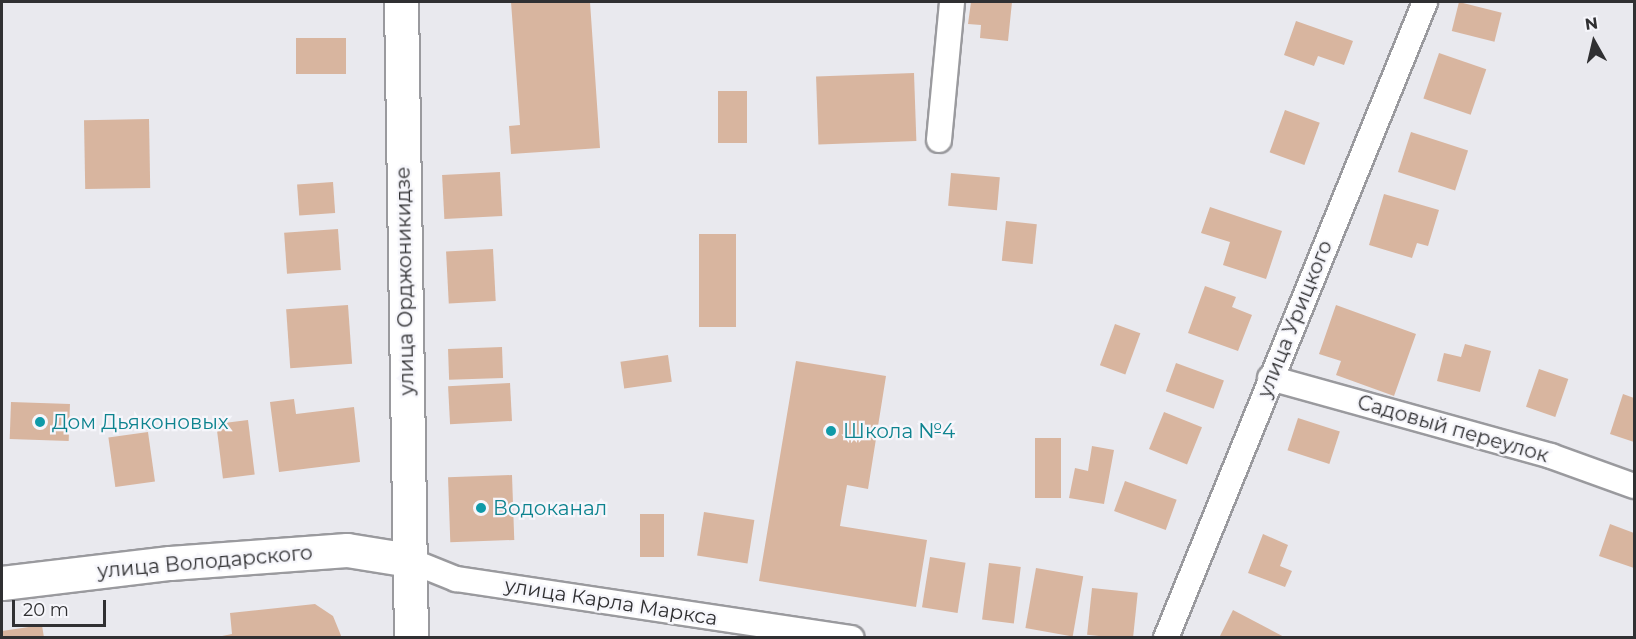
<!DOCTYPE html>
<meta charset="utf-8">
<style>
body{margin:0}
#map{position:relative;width:1636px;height:639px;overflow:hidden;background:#e9e9ee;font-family:Montserrat,sans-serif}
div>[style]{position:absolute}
.building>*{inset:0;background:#d8b59f;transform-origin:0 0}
.roads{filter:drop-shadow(2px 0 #9a9a9e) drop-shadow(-2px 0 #9a9a9e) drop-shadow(0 2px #9a9a9e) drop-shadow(0 -2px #9a9a9e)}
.street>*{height:24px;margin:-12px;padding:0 12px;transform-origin:12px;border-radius:12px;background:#fff}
.secondary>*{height:33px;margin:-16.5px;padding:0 16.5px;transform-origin:16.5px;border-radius:16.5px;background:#fff}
.dots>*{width:16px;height:16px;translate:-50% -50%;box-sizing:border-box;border:3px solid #f6f6fb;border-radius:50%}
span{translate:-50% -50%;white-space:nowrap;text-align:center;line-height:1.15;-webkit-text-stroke:4.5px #f6f6fb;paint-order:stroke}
.street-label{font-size:20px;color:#303032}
.culture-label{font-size:20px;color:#0d838f}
.left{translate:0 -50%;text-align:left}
.frame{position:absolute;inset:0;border:3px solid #303032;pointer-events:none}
.north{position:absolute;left:1564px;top:12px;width:60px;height:60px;-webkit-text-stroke:4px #f6f6fb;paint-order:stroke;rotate:352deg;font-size:16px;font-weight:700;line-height:24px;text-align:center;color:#303032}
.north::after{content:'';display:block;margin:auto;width:21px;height:27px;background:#303032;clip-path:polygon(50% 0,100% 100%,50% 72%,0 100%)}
.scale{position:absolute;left:12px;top:600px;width:94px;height:27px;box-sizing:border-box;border:3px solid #303032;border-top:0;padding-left:8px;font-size:18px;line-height:21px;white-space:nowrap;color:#303032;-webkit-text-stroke:4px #f6f6fb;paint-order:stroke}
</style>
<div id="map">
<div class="building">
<i style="clip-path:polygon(511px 2px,590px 2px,600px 148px,511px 154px,509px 126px,520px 125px)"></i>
<i style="clip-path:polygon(971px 2px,1012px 2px,1008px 41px,980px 38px,981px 25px,968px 24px)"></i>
<i style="left:1459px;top:2px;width:44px;height:30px;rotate:14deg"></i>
<i style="clip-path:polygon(1296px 21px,1353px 41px,1344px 65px,1318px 56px,1314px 66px,1284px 55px)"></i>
<i style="left:346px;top:38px;width:36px;height:50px;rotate:90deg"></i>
<i style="left:1439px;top:53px;width:50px;height:48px;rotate:19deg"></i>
<i style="left:914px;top:73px;width:68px;height:98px;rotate:88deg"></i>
<i style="left:718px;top:91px;width:29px;height:52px"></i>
<i style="left:1285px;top:110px;width:37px;height:45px;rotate:20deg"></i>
<i style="left:149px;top:119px;width:69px;height:65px;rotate:89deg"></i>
<i style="left:1411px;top:132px;width:60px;height:42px;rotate:18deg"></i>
<i style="left:500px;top:172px;width:44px;height:58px;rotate:87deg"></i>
<i style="left:951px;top:173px;width:49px;height:33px;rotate:5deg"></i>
<i style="left:333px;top:182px;width:31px;height:36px;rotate:86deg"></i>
<i style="clip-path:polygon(1384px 194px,1439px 210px,1428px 246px,1417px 243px,1412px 258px,1369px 245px)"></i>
<i style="clip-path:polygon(1210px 207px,1282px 231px,1266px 279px,1223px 265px,1230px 242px,1201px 233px)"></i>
<i style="left:1006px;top:221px;width:31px;height:40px;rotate:6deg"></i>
<i style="left:338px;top:229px;width:41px;height:54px;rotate:86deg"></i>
<i style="left:699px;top:234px;width:37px;height:93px"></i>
<i style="left:493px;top:249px;width:52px;height:47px;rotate:87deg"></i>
<i style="clip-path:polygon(1205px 286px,1236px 297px,1232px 307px,1252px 315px,1238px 351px,1188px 333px)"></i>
<i style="left:348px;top:305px;width:59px;height:62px;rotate:86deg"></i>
<i style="clip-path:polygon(1336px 305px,1416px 334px,1394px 396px,1336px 375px,1341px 361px,1319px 354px)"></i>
<i style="left:1115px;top:324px;width:27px;height:44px;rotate:20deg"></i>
<i style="clip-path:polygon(1465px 344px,1491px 351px,1480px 392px,1437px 381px,1444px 353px,1461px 357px)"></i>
<i style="left:502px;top:347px;width:31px;height:54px;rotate:88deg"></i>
<i style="left:668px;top:355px;width:27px;height:48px;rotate:82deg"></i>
<i style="clip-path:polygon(796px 361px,886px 376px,868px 489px,847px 485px,840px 526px,927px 540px,916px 607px,759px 581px)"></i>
<i style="left:1176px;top:363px;width:51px;height:30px;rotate:20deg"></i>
<i style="left:1539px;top:369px;width:31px;height:40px;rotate:19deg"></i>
<i style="left:510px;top:383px;width:38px;height:62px;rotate:87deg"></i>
<i style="clip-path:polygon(1623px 394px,1634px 398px,1634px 442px,1610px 434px)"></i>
<i style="clip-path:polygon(294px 399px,296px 414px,354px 407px,360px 462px,279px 472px,270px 402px)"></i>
<i style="left:11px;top:402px;width:59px;height:37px;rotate:2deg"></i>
<i style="left:1164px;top:412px;width:41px;height:40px;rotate:22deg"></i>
<i style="left:1298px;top:418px;width:44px;height:34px;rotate:18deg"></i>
<i style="left:248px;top:420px;width:55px;height:32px;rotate:83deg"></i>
<i style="left:148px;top:432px;width:50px;height:40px;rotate:82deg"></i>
<i style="left:1035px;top:438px;width:26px;height:60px"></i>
<i style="clip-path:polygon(1092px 446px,1114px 450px,1104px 504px,1069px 498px,1075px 468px,1088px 471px)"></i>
<i style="left:512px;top:475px;width:65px;height:64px;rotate:88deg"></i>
<i style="left:1125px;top:481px;width:55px;height:32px;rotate:20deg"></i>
<i style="left:704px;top:512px;width:51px;height:44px;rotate:9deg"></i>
<i style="left:640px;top:514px;width:24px;height:43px"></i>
<i style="clip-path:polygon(1610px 524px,1634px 533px,1634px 568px,1599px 556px)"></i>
<i style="clip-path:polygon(1263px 534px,1288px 545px,1280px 566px,1292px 571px,1285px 587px,1248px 573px)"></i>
<i style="left:930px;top:557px;width:36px;height:51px;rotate:9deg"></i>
<i style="left:989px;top:563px;width:32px;height:57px;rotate:7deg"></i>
<i style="left:1036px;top:568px;width:48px;height:61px;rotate:10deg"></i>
<i style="left:1092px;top:588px;width:46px;height:47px;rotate:6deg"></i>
<i style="clip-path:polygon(315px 604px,333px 616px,342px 638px,212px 638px,232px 634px,230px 613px)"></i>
<i style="clip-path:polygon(1233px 610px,1286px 638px,1219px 638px)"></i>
<i style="clip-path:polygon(42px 625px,44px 638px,2px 638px,2px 631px)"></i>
</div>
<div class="roads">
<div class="street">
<i style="left:939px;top:140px;width:139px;rotate:-84.6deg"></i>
<i style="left:1270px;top:378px;width:292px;rotate:15.5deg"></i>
<i style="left:1551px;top:456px;width:88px;rotate:19.9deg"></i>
<i style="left:409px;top:560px;width:51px;rotate:22deg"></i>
<i style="left:456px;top:579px;width:400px;rotate:8.5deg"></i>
<i style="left:1166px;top:638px;width:687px;rotate:-67.84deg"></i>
</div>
<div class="secondary">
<i style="left:401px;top:2px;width:636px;rotate:89.1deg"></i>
<i style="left:2px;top:583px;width:169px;rotate:-6.8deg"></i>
<i style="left:170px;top:563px;width:177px;rotate:-4.2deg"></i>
<i style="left:347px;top:550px;width:63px;rotate:9.2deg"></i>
</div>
</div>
<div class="dots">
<i style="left:40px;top:422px;background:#0f9aa8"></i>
<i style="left:831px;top:431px;background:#0f9aa8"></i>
<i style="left:481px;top:508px;background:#0f9aa8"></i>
</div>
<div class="street-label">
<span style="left:405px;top:281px;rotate:-91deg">улица Орджоникидзе</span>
<span style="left:1295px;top:319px;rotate:-68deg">улица Урицкого</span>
<span style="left:1453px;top:429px;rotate:16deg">Садовый переулок</span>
<span style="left:205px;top:562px;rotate:-5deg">улица Володарского</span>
<span style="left:611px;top:602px;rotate:9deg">улица Карла Маркса</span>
</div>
<div class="culture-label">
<span class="left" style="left:52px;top:422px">Дом Дьяконовых</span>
<span class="left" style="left:843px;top:431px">Школа №4</span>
<span class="left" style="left:493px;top:508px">Водоканал</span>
</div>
<div class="frame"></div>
<div class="north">N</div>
<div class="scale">20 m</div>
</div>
